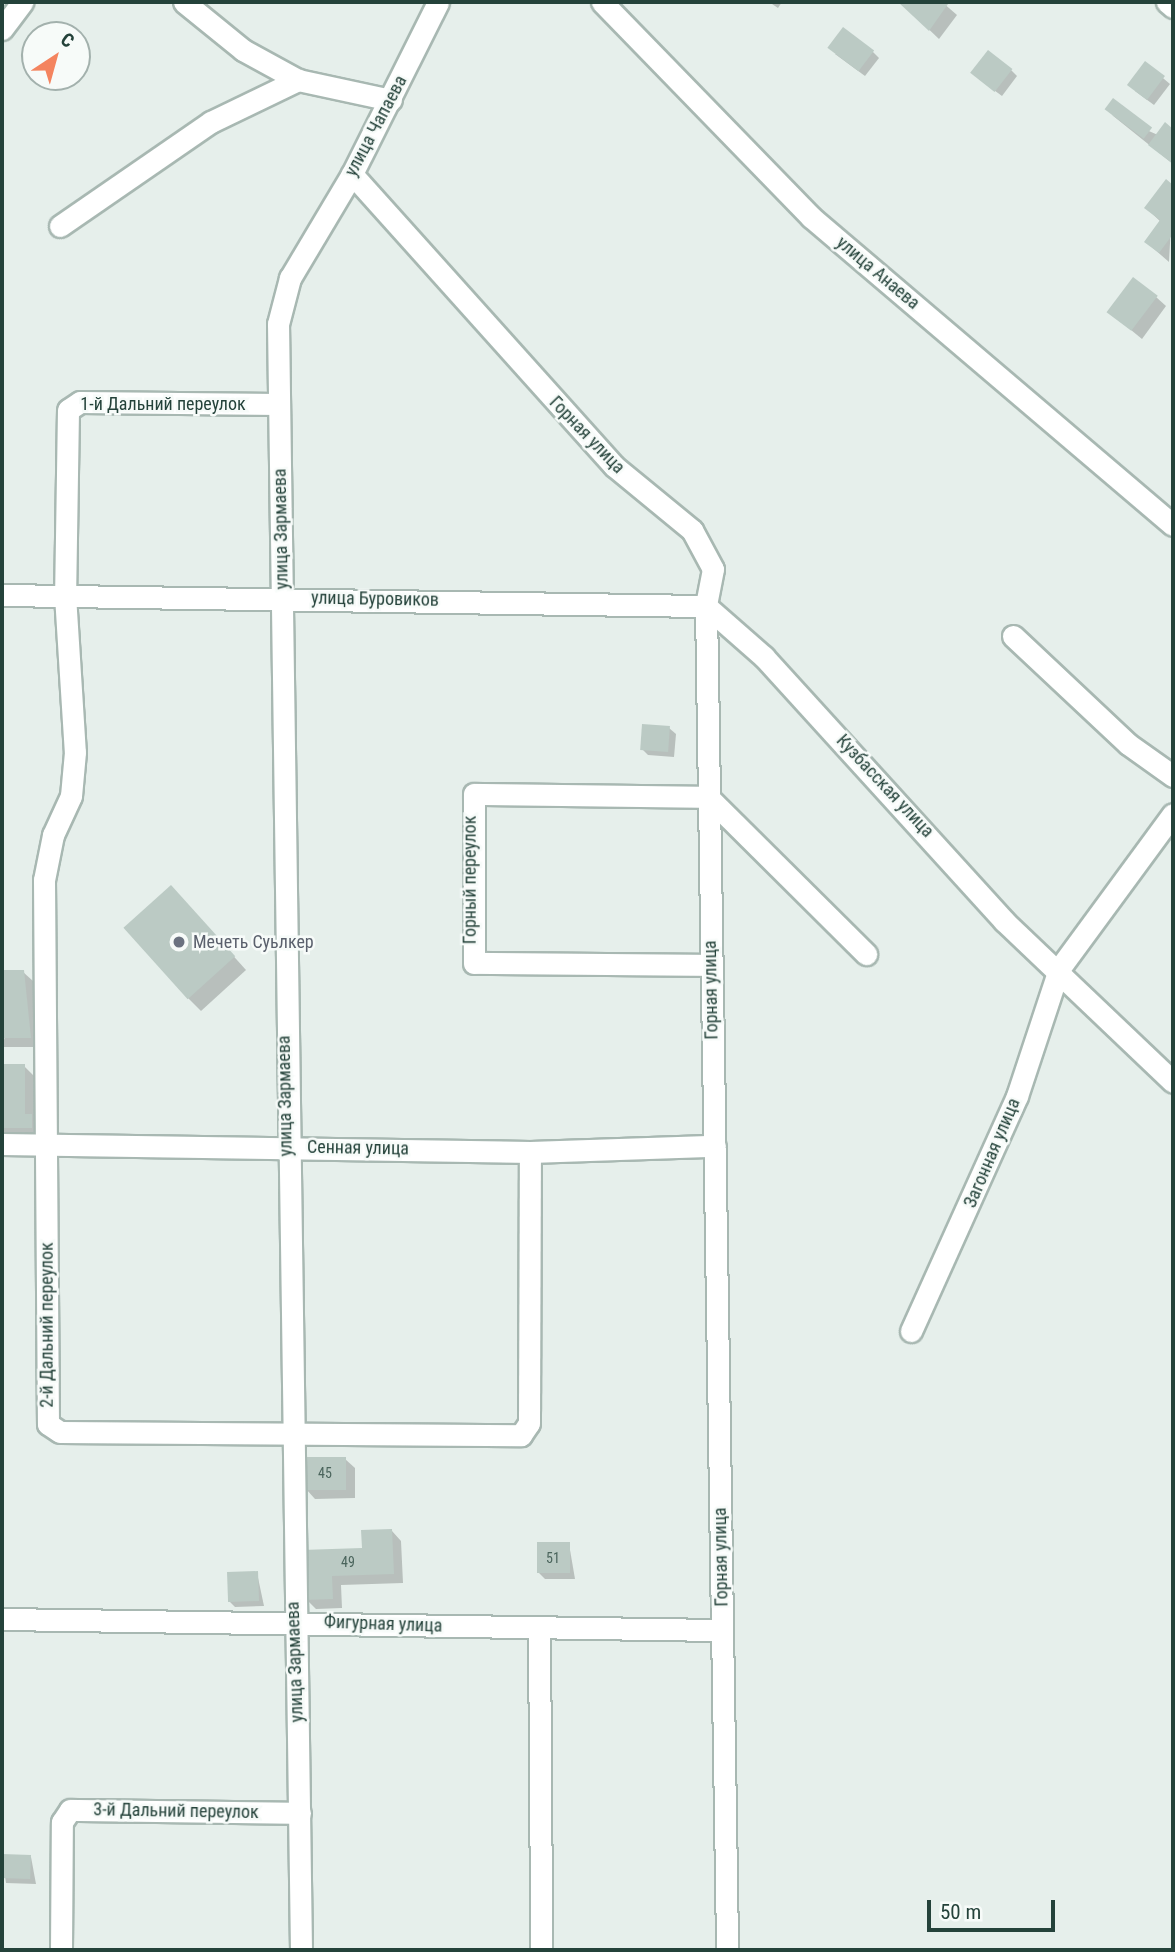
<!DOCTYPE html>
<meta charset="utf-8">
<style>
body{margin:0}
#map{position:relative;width:1175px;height:1952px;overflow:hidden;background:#e6efeb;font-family:"Roboto Condensed",sans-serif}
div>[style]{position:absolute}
.shadow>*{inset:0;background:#0003}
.building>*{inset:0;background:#bbcac4;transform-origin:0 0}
.roads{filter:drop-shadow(2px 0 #a8b8b2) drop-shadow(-2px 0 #a8b8b2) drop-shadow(0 2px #a8b8b2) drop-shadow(0 -2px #a8b8b2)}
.minor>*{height:21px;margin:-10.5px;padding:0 10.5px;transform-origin:10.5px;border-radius:10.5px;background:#fff}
.dots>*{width:19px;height:19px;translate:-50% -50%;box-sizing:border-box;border:4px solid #f7fbf9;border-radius:50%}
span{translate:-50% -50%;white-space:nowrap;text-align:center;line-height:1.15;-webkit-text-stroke:5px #f7fbf9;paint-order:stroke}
.number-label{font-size:14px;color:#4a645c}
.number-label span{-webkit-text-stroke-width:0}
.street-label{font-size:18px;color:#24423a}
.worship-label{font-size:18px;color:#5b616d}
.left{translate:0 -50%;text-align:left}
.frame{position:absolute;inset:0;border:4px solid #24423a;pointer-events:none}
.north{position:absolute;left:21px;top:21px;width:70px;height:70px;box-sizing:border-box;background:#f7fbf9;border:2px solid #a3b1ad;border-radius:50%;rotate:36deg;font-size:19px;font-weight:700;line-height:28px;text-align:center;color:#24423a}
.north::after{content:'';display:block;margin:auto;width:24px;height:32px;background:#f4845f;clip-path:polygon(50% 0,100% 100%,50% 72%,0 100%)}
.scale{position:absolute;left:927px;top:1900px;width:128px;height:32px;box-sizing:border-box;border:4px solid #24423a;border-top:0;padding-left:9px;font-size:21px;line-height:24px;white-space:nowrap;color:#24423a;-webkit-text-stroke:5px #f7fbf9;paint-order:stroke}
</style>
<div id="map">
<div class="shadow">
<i style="clip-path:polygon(769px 2px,782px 2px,778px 8px)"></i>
<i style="clip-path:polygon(900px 2px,942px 2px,957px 15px,939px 39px)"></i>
<i style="clip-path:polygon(873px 52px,879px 58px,865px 76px,835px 54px)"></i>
<i style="clip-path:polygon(1145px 63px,1170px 84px,1154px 105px,1135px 91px)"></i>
<i style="clip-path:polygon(1011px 70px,1017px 76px,1002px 96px,979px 79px)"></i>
<i style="clip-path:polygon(1112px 115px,1158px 135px,1165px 125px,1173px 131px,1173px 164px)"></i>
<i style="clip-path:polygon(1166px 181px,1173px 187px,1169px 262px,1146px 242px,1161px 222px,1146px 208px)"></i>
<i style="clip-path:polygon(1156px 297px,1166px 306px,1142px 339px,1109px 312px)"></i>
<i style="clip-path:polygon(669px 728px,676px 734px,674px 757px,648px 755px,642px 749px)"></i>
<i style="clip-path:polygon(183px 900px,246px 970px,201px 1011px,188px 998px)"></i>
<i style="clip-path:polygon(23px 972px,33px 981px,40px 1047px,2px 1047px)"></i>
<i style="clip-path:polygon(24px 1066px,34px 1076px,34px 1118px,41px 1137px,2px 1137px,2px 1116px)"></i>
<i style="clip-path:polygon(345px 1459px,355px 1468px,355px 1498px,315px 1499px,306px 1489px)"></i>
<i style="clip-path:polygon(392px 1531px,401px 1541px,403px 1583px,341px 1585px,342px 1608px,316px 1609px,306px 1599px,304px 1552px,364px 1550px)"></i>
<i style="clip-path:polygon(569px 1544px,575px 1579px,545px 1579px,539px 1573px)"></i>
<i style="clip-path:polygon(257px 1573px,264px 1606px,235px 1607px,229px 1601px)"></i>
<i style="clip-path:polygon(2px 1856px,31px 1857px,36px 1884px,6px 1883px)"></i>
</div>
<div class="building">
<i style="clip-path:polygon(898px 2px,945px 2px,948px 4px,929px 31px)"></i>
<i style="left:843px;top:27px;width:39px;height:26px;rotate:37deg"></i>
<i style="left:988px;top:50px;width:31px;height:29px;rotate:38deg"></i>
<i style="left:1145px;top:61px;width:25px;height:30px;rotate:37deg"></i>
<i style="left:1113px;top:98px;width:49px;height:14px;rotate:37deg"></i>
<i style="clip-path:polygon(1165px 122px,1173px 129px,1173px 164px,1148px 145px)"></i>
<i style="clip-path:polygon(1166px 179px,1173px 185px,1173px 234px,1159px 253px,1144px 242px,1160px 220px,1144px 208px)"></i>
<i style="left:1133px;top:277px;width:31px;height:44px;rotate:37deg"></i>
<i style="left:642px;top:724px;width:28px;height:26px;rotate:4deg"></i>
<i style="left:171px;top:885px;width:96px;height:64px;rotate:48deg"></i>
<i style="clip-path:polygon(4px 970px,24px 970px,31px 1038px,2px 1038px)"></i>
<i style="clip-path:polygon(3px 1064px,25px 1064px,25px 1114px,32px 1114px,32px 1128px,2px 1128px)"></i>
<i style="left:304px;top:1457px;width:42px;height:33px"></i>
<i style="clip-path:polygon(392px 1529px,394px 1574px,332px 1576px,333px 1599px,304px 1600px,302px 1550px,362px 1548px,361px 1530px)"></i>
<i style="left:570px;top:1542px;width:31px;height:33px;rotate:90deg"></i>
<i style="left:258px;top:1571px;width:30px;height:31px;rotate:88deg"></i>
<i style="left:2px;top:1854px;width:29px;height:24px;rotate:2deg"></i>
</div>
<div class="roads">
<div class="minor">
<i style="left:184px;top:2px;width:76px;rotate:39.1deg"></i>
<i style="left:243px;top:50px;width:63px;rotate:28.6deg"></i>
<i style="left:298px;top:80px;width:95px;rotate:12.1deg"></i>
<i style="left:602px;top:2px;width:300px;rotate:45.8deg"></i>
<i style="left:811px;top:217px;width:475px;rotate:40.4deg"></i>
<i style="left:1167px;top:2px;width:8px;rotate:40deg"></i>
<i style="left:2px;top:29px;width:34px;rotate:-53deg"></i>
<i style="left:352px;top:174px;width:392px;rotate:48.1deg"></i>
<i style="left:614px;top:466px;width:101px;rotate:39.4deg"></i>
<i style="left:692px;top:530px;width:44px;rotate:61.7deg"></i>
<i style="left:713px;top:569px;width:38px;rotate:101deg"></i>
<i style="left:706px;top:606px;width:1344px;rotate:89.1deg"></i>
<i style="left:60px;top:226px;width:183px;rotate:-34.6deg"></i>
<i style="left:211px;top:122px;width:97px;rotate:-25.8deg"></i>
<i style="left:279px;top:404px;width:199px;rotate:-179.4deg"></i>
<i style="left:80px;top:402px;width:14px;rotate:146deg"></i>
<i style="left:68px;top:410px;width:185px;rotate:90.9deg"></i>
<i style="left:65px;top:595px;width:157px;rotate:86.4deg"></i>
<i style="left:75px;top:752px;width:44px;rotate:95.2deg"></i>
<i style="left:71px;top:796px;width:43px;rotate:114.8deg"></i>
<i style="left:53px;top:835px;width:46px;rotate:101.3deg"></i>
<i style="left:44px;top:880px;width:544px;rotate:89.58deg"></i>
<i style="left:48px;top:1424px;width:14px;rotate:34deg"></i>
<i style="left:60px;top:1432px;width:461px;rotate:0.4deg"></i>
<i style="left:521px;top:1435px;width:14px;rotate:-56deg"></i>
<i style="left:529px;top:1423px;width:271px;rotate:-89.8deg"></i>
<i style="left:2px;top:595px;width:704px;rotate:0.9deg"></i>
<i style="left:706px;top:606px;width:77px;rotate:41.3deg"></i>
<i style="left:764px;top:657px;width:357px;rotate:47.7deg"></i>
<i style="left:1004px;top:921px;width:233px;rotate:43.6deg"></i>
<i style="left:1013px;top:636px;width:158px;rotate:43.2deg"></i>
<i style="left:1128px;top:744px;width:55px;rotate:35.4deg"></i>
<i style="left:710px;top:965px;width:236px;rotate:-179.5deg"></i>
<i style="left:474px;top:963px;width:169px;rotate:-90deg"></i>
<i style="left:474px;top:794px;width:234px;rotate:0.7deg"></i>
<i style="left:708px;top:797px;width:223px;rotate:44.8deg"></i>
<i style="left:2px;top:1144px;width:528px;rotate:0.87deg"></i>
<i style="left:530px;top:1152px;width:185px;rotate:-1.9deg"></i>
<i style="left:911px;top:1331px;width:258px;rotate:-65.7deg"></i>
<i style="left:1017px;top:1096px;width:134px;rotate:-71.7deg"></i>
<i style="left:1059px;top:969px;width:192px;rotate:-53.7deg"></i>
<i style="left:2px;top:1619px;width:720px;rotate:0.88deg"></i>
<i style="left:539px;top:1629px;width:321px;rotate:89.6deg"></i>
<i style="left:61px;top:1950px;width:128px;rotate:-89.6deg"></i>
<i style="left:62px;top:1822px;width:14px;rotate:-56deg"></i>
<i style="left:70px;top:1810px;width:230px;rotate:0.7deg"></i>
<i style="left:301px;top:1950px;width:1626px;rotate:-90.81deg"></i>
<i style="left:278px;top:324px;width:48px;rotate:-75.4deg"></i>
<i style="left:290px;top:278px;width:121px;rotate:-59.2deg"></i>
<i style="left:352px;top:174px;width:192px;rotate:-63.4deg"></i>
</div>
</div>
<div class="dots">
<i style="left:179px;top:942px;background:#6b7280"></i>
</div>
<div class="number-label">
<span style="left:325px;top:1473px">45</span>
<span style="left:553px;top:1558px">51</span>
<span style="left:348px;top:1562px">49</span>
</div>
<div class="street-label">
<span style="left:376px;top:126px;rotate:-62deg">улица Чапаева</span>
<span style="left:878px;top:273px;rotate:40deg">улица Анаева</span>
<span style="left:163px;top:404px">1-й Дальний переулок</span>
<span style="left:587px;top:435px;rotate:46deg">Горная улица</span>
<span style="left:281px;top:529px;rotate:-91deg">улица Зармаева</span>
<span style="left:375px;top:599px;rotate:1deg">улица Буровиков</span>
<span style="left:885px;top:786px;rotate:47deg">Кузбасская улица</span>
<span style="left:470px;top:880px;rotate:-90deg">Горный переулок</span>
<span style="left:711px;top:990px;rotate:-91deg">Горная улица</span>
<span style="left:285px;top:1096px;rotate:-91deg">улица Зармаева</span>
<span style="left:358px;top:1148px;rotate:1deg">Сенная улица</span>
<span style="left:992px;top:1153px;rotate:-67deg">Загонная улица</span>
<span style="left:47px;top:1325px;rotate:-90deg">2-й Дальний переулок</span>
<span style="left:721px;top:1557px;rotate:-91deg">Горная улица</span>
<span style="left:383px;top:1624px;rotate:2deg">Фигурная улица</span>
<span style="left:295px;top:1662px;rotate:-92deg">улица Зармаева</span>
<span style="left:176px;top:1811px;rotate:1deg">3-й Дальний переулок</span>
</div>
<div class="worship-label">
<span class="left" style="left:193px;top:942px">Мечеть Суьлкер</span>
</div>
<div class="frame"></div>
<div class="north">С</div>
<div class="scale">50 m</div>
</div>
